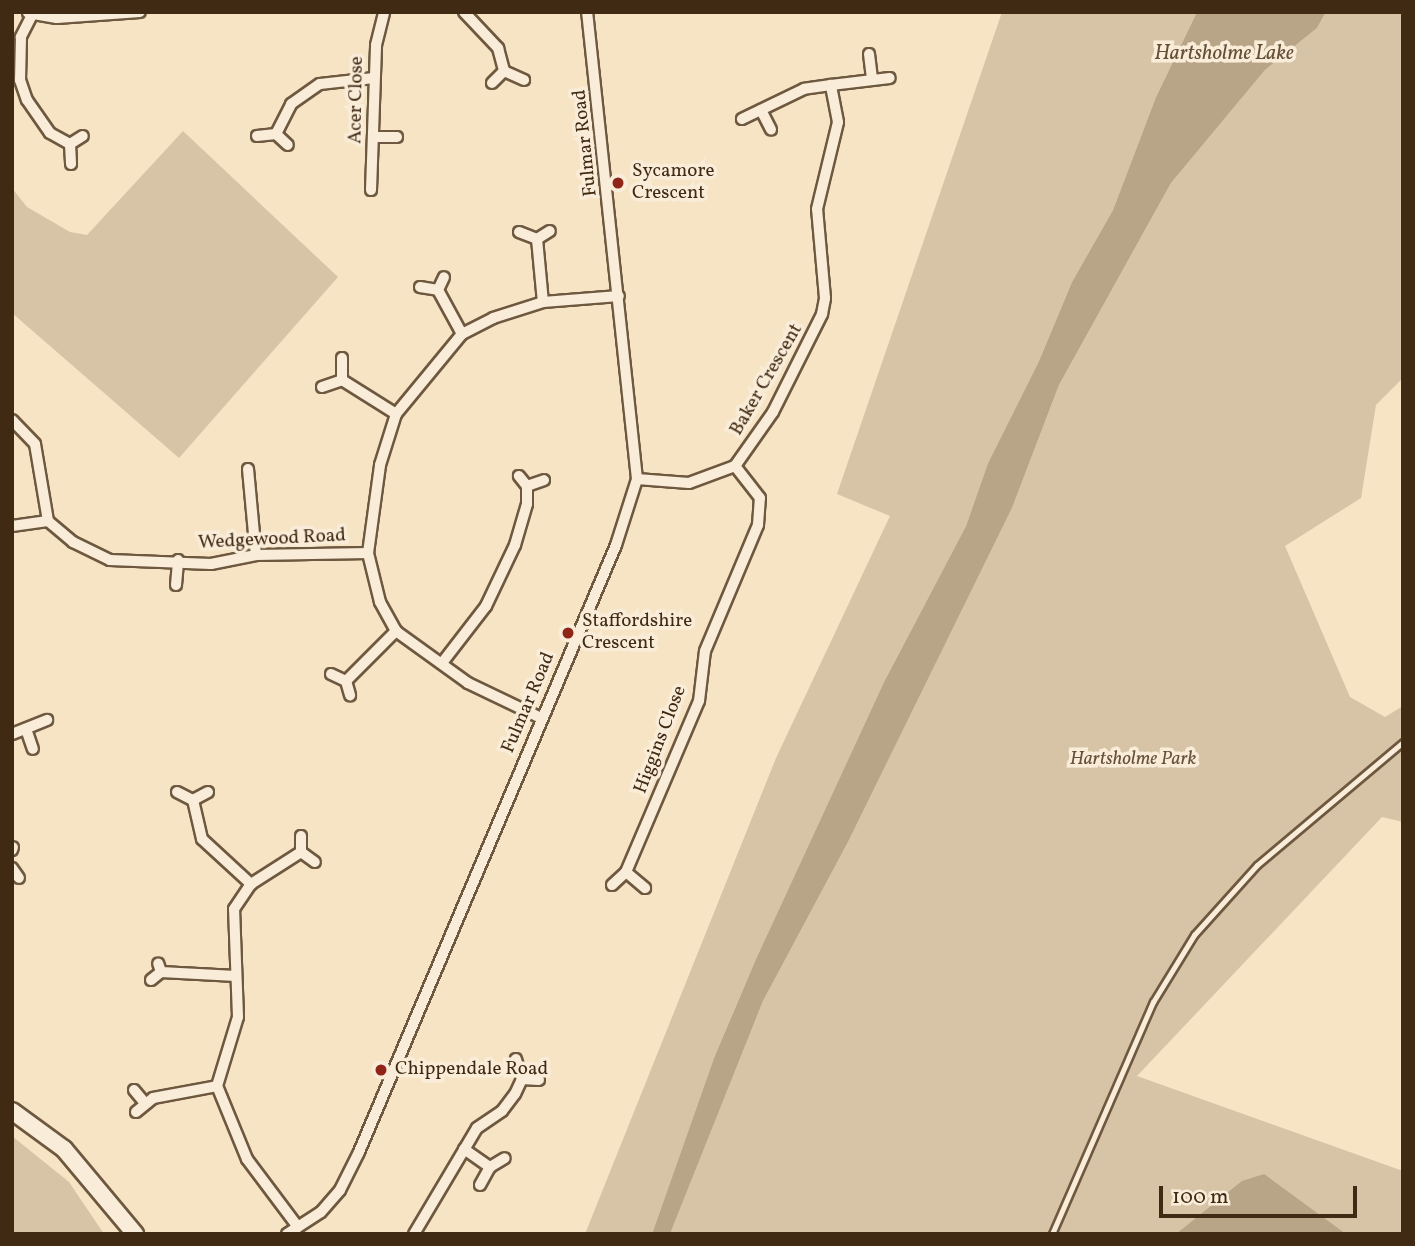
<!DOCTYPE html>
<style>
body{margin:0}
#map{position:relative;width:1415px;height:1246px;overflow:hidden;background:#f6e4c4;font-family:Vollkorn,serif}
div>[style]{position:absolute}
.green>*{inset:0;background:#d7c4a6}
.water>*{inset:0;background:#b8a588}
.roads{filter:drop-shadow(2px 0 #6e583f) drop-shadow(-2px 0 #6e583f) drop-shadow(0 2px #6e583f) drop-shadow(0 -2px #6e583f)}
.lane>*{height:5px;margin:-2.5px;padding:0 2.5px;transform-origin:2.5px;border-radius:2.5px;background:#f9edd9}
.street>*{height:10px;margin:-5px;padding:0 5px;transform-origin:5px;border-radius:5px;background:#f9edd9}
.secondary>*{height:16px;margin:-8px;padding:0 8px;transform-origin:8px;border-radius:8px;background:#f9edd9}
.dots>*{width:19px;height:19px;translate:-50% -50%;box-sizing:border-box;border:4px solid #f9edd9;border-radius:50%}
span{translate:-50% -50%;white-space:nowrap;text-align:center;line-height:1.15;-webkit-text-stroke:7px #f9edd9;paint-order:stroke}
.street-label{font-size:19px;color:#412a13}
.poi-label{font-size:19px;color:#412a13}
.left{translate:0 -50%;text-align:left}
.park-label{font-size:19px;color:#665038;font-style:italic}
.water-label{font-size:21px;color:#654f36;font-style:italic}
.frame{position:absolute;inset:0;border:14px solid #412a13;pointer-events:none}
.scale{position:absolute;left:1159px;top:1186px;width:198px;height:32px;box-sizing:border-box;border:4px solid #412a13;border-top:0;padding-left:9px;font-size:21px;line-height:24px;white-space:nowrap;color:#412a13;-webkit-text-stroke:5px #f9edd9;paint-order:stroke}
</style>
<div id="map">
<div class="green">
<i style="clip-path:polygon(1002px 12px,1197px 12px,1156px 97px,1113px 210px,1072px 282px,1039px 361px,988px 463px,966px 526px,884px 682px,756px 959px,714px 1058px,652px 1234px,585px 1234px,776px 758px,890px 516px,837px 494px)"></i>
<i style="clip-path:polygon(1326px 12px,1403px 12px,1403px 378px,1376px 405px,1361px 498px,1285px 546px,1350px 697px,1385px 717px,1403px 706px,1403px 822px,1382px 817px,1137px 1076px,1403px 1171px,1403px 1234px,670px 1234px,763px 1001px,848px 842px,1012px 508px,1059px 385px,1171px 183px,1265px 70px,1317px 28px)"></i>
<i style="clip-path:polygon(183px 131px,338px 277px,179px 458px,12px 313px,12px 188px,27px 207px,70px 232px,87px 235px)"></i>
<i style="clip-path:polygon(12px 1136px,69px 1182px,104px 1234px,12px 1234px)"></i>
</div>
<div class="water">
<i style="clip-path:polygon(1197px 12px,1326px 12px,1317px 28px,1265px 70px,1171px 183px,1059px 385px,1012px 508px,848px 842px,763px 1001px,670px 1234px,652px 1234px,714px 1058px,756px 959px,884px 682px,966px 526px,988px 463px,1039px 361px,1072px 282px,1113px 210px,1156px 97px)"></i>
<i style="clip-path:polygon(1264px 1174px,1346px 1234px,1176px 1234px,1242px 1181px)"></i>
</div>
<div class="roads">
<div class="lane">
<i style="left:1052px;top:1234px;width:253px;rotate:-66.5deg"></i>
<i style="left:1153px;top:1002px;width:79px;rotate:-58.5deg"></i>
<i style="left:1194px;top:935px;width:94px;rotate:-48deg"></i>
<i style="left:1257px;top:865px;width:191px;rotate:-40.1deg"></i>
</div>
<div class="street">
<i style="left:464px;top:12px;width:50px;rotate:46.6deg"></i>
<i style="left:498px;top:48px;width:24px;rotate:75deg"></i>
<i style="left:504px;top:71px;width:22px;rotate:24deg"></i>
<i style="left:28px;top:13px;width:29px;rotate:10deg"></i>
<i style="left:57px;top:18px;width:83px;rotate:-4.1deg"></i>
<i style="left:32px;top:15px;width:25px;rotate:117deg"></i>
<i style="left:21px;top:37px;width:43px;rotate:91.3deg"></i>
<i style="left:20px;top:80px;width:21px;rotate:71deg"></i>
<i style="left:27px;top:100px;width:40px;rotate:55.1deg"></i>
<i style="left:50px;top:133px;width:23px;rotate:29deg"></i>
<i style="left:70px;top:144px;width:20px;rotate:87deg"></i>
<i style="left:869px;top:54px;width:26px;rotate:83deg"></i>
<i style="left:492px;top:83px;width:17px;rotate:-45deg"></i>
<i style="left:831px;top:85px;width:59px;rotate:-6.8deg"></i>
<i style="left:761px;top:110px;width:22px;rotate:63deg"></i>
<i style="left:276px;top:134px;width:34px;rotate:-63deg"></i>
<i style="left:291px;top:104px;width:35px;rotate:-35deg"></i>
<i style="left:320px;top:84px;width:54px;rotate:-6.3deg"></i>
<i style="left:257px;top:136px;width:19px;rotate:-6deg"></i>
<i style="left:276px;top:134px;width:16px;rotate:43deg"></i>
<i style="left:374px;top:137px;width:23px"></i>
<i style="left:70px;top:144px;width:15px;rotate:-32deg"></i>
<i style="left:371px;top:190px;width:145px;rotate:-88deg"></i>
<i style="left:376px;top:45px;width:34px;rotate:-76deg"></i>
<i style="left:519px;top:232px;width:19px;rotate:21deg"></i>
<i style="left:537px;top:239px;width:15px;rotate:-32deg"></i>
<i style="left:537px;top:239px;width:63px;rotate:84.6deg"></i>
<i style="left:420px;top:287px;width:18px;rotate:9deg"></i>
<i style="left:438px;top:290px;width:14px;rotate:-65deg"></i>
<i style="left:438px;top:290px;width:50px;rotate:61.4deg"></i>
<i style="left:342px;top:380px;width:64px;rotate:32.2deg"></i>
<i style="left:322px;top:387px;width:21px;rotate:-19deg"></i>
<i style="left:342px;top:380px;width:22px;rotate:-90deg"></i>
<i style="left:12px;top:420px;width:33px;rotate:46deg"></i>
<i style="left:35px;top:444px;width:78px;rotate:80.4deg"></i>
<i style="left:48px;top:521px;width:33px;rotate:40deg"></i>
<i style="left:73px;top:542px;width:41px;rotate:25.9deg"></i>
<i style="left:110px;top:560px;width:101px;rotate:2.3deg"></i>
<i style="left:211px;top:564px;width:46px;rotate:-11.3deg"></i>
<i style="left:256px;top:555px;width:112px;rotate:-1deg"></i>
<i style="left:248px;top:469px;width:86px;rotate:84.7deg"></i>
<i style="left:637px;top:479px;width:52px;rotate:4.4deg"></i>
<i style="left:689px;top:483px;width:49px;rotate:-20.3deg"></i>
<i style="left:735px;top:466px;width:66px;rotate:-54.9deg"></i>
<i style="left:773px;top:412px;width:110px;rotate:-63.4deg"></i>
<i style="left:822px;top:314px;width:16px;rotate:-79deg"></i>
<i style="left:825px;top:298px;width:89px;rotate:-95.1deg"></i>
<i style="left:817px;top:209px;width:89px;rotate:-76.4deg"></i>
<i style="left:838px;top:122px;width:38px;rotate:-101deg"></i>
<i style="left:831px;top:85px;width:27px;rotate:172deg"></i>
<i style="left:804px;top:89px;width:69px;rotate:154.2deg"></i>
<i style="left:527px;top:486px;width:18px;rotate:-19deg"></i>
<i style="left:12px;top:526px;width:36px;rotate:-8deg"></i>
<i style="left:176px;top:585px;width:25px;rotate:-85deg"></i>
<i style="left:442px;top:663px;width:72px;rotate:-52.3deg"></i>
<i style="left:486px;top:606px;width:68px;rotate:-64.6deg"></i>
<i style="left:515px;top:545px;width:43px;rotate:-73.7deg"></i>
<i style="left:527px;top:504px;width:18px;rotate:-90deg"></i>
<i style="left:527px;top:486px;width:13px;rotate:-129deg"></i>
<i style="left:331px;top:674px;width:17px;rotate:25deg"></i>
<i style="left:346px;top:681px;width:15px;rotate:74deg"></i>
<i style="left:346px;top:681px;width:71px;rotate:-45deg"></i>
<i style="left:541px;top:718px;width:81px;rotate:-154.4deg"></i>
<i style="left:468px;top:683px;width:89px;rotate:-144.2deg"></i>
<i style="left:396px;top:631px;width:33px;rotate:-119deg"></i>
<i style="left:380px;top:602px;width:50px;rotate:-103.8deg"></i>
<i style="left:368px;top:553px;width:89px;rotate:-82.2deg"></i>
<i style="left:380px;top:465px;width:53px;rotate:-72.6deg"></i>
<i style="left:396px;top:414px;width:104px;rotate:-50.5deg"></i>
<i style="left:462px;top:334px;width:35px;rotate:-27deg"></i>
<i style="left:493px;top:318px;width:52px;rotate:-17.7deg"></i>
<i style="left:543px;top:302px;width:76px;rotate:-4.5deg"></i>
<i style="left:26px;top:729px;width:21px;rotate:71deg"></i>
<i style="left:12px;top:734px;width:38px;rotate:-22deg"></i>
<i style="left:177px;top:792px;width:18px;rotate:27deg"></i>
<i style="left:193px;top:800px;width:17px;rotate:-28deg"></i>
<i style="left:193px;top:800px;width:40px;rotate:77deg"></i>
<i style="left:202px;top:839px;width:67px;rotate:42.6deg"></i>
<i style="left:301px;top:836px;width:16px;rotate:90deg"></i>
<i style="left:301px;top:852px;width:17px;rotate:36deg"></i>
<i style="left:12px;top:850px;width:3px;rotate:-72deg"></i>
<i style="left:12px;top:868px;width:12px;rotate:55deg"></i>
<i style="left:626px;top:872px;width:25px;rotate:40deg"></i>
<i style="left:612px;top:885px;width:19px;rotate:-43deg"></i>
<i style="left:626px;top:872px;width:186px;rotate:-66.9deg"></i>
<i style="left:699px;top:701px;width:50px;rotate:-83.2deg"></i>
<i style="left:705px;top:651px;width:137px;rotate:-67.2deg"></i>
<i style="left:758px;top:525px;width:27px;rotate:-86deg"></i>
<i style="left:760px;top:498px;width:41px;rotate:-128deg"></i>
<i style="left:161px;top:972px;width:75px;rotate:3.1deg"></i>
<i style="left:151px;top:980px;width:13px;rotate:-39deg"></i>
<i style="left:161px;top:972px;width:9px;rotate:-108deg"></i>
<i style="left:522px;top:1079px;width:17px;rotate:3deg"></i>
<i style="left:134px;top:1090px;width:16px;rotate:50deg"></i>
<i style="left:136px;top:1112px;width:22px;rotate:-39deg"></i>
<i style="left:153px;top:1098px;width:65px;rotate:-10.6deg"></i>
<i style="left:464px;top:1149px;width:32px;rotate:35deg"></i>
<i style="left:480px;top:1185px;width:21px;rotate:-61deg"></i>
<i style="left:490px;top:1167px;width:17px;rotate:-31deg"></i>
<i style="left:298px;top:1227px;width:85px;rotate:-126.9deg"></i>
<i style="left:247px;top:1159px;width:79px;rotate:-112.3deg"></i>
<i style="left:217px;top:1086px;width:72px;rotate:-73.1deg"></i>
<i style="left:238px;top:1017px;width:108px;rotate:-92.1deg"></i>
<i style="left:234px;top:909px;width:30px;rotate:-56deg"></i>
<i style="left:251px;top:884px;width:59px;rotate:-32.6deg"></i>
<i style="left:287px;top:1234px;width:40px;rotate:-32.9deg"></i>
<i style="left:321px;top:1212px;width:29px;rotate:-49deg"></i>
<i style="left:340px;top:1190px;width:42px;rotate:-63.4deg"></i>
<i style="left:359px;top:1152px;width:659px;rotate:-67.05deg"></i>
<i style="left:616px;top:545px;width:69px;rotate:-72.3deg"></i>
<i style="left:637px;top:479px;width:470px;rotate:-96.1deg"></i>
<i style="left:414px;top:1234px;width:123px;rotate:-59.3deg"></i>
<i style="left:477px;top:1128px;width:30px;rotate:-34deg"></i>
<i style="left:502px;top:1111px;width:21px;rotate:-53deg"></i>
<i style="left:515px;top:1094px;width:17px;rotate:-65deg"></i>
<i style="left:522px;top:1079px;width:21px;rotate:-107deg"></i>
</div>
<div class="secondary">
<i style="left:12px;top:1111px;width:64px;rotate:36.2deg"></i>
<i style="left:64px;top:1149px;width:111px;rotate:50.1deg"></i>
</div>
</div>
<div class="dots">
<i style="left:618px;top:183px;background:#8f2418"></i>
<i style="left:568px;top:633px;background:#8f2418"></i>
<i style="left:381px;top:1070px;background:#8f2418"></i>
</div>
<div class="street-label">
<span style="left:357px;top:100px;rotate:-89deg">Acer Close</span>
<span style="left:586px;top:143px;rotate:-96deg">Fulmar Road</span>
<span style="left:767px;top:380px;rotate:-60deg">Baker Crescent</span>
<span style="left:272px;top:540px;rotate:-3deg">Wedgewood Road</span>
<span style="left:529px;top:703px;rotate:-67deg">Fulmar Road</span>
<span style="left:661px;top:740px;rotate:-69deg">Higgins Close</span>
</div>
<div class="poi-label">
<span class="left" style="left:632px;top:183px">Sycamore<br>Crescent</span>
<span class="left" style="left:582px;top:633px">Staffordshire<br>Crescent</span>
<span class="left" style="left:395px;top:1070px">Chippendale Road</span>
</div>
<div class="park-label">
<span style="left:1133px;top:760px">Hartsholme Park</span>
</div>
<div class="water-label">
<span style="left:1224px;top:54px">Hartsholme Lake</span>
</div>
<div class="frame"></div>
<div class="scale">100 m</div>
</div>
